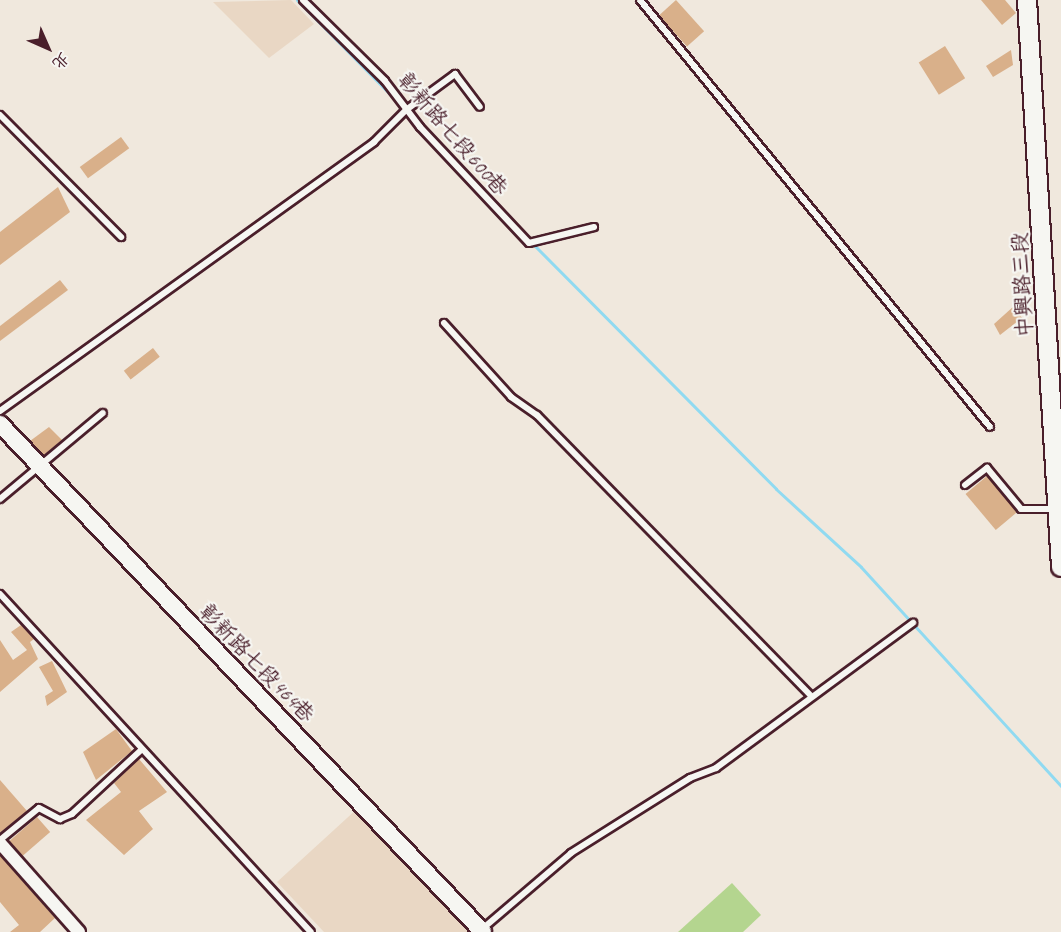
<!DOCTYPE html>
<meta charset="utf-8">
<style>
body{margin:0}
#map{position:relative;width:1061px;height:932px;overflow:hidden;background:#f0e8dd;font-family:Caveat,"LXGW WenKai TC",sans-serif}
div>[style]{position:absolute}
.built>*{inset:0;background:#e9d7c4}
.green>*{inset:0;background:#b4d58f}
.stream>*{height:3px;margin:-1.5px;padding:0 1.5px;transform-origin:1.5px;border-radius:1.5px;background:#90daf1}
.building>*{inset:0;background:#d9b08a;transform-origin:0 0}
.roads{filter:drop-shadow(2px 0 #4a1f2b) drop-shadow(-2px 0 #4a1f2b) drop-shadow(0 2px #4a1f2b) drop-shadow(0 -2px #4a1f2b)}
.lane>*{height:6px;margin:-3px;padding:0 3px;transform-origin:3px;border-radius:3px;background:#f6f6f2}
.street>*{height:12px;margin:-6px;padding:0 6px;transform-origin:6px;border-radius:6px;background:#f6f6f2}
.secondary>*{height:16px;margin:-8px;padding:0 8px;transform-origin:8px;border-radius:8px;background:#f6f6f2}
.primary>*{height:18px;margin:-9px;padding:0 9px;transform-origin:9px;border-radius:9px;background:#f6f6f2}
span{translate:-50% -50%;white-space:nowrap;text-align:center;line-height:1.15;-webkit-text-stroke:4.5px #f6f6f2;paint-order:stroke}
.street-label{font-size:21px;color:#4a1f2b}
.north{position:absolute;left:18px;top:18px;width:60px;height:60px;-webkit-text-stroke:4px #f6f6f2;paint-order:stroke;rotate:135deg;font-size:16px;font-weight:700;line-height:24px;text-align:center;color:#4a1f2b}
.north::after{content:'';display:block;margin:auto;width:21px;height:27px;background:#4a1f2b;clip-path:polygon(50% 0,100% 100%,50% 72%,0 100%)}
</style>
<div id="map">
<div class="built">
<i style="clip-path:polygon(291px 0,314px 24px,269px 58px,213px 2px)"></i>
<i style="clip-path:polygon(358px 808px,473px 932px,324px 932px,277px 882px)"></i>
</div>
<div class="green">
<i style="clip-path:polygon(732px 883px,761px 915px,743px 932px,678px 932px)"></i>
</div>
<div class="stream">
<i style="left:297px;top:0;width:144px;rotate:45.3deg"></i>
<i style="left:433px;top:136px;width:98px;rotate:47.1deg"></i>
<i style="left:533px;top:244px;width:345px;rotate:45.2deg"></i>
<i style="left:776px;top:489px;width:115px;rotate:42.5deg"></i>
<i style="left:861px;top:567px;width:297px;rotate:47.6deg"></i>
</div>
<div class="building">
<i style="left:676px;top:0;width:42px;height:23px;rotate:48deg"></i>
<i style="clip-path:polygon(981px 0,1005px 0,1016px 13px,1002px 25px)"></i>
<i style="left:945px;top:46px;width:38px;height:31px;rotate:58deg"></i>
<i style="clip-path:polygon(1011px 50px,1013px 65px,993px 77px,986px 66px)"></i>
<i style="left:121px;top:137px;width:14px;height:51px;rotate:54deg"></i>
<i style="clip-path:polygon(58px 187px,70px 212px,0 265px,0 232px)"></i>
<i style="clip-path:polygon(60px 280px,68px 290px,0 341px,0 326px)"></i>
<i style="clip-path:polygon(1014px 306px,1022px 318px,1000px 335px,994px 324px)"></i>
<i style="left:153px;top:348px;width:11px;height:37px;rotate:52deg"></i>
<i style="clip-path:polygon(49px 427px,62px 440px,44px 455px,30px 441px)"></i>
<i style="left:987px;top:476px;width:47px;height:28px;rotate:50deg"></i>
<i style="clip-path:polygon(21px 625px,34px 639px,30px 642px,38px 659px,0 692px,0 640px,13px 660px,27px 650px,11px 632px)"></i>
<i style="clip-path:polygon(52px 661px,67px 692px,47px 706px,45px 696px,53px 691px,39px 667px)"></i>
<i style="clip-path:polygon(116px 729px,132px 751px,96px 780px,83px 752px)"></i>
<i style="clip-path:polygon(139px 759px,167px 792px,139px 811px,153px 829px,124px 855px,86px 820px,121px 792px,114px 783px)"></i>
<i style="clip-path:polygon(0 780px,27px 811px,0 833px)"></i>
<i style="left:37px;top:817px;width:20px;height:37px;rotate:49deg"></i>
<i style="clip-path:polygon(0 855px,55px 918px,40px 932px,10px 932px,19px 925px,0 902px)"></i>
</div>
<div class="roads">
<div class="lane">
<i style="left:303px;top:0;width:115px;rotate:44.6deg"></i>
<i style="left:385px;top:81px;width:58px;rotate:52.7deg"></i>
<i style="left:420px;top:127px;width:159px;rotate:46.8deg"></i>
<i style="left:529px;top:243px;width:67px;rotate:-13.8deg"></i>
<i style="left:640px;top:0;width:552px;rotate:50.66deg"></i>
<i style="left:0;top:115px;width:172px;rotate:45.2deg"></i>
<i style="left:444px;top:323px;width:100px;rotate:47.8deg"></i>
<i style="left:511px;top:397px;width:32px;rotate:35deg"></i>
<i style="left:537px;top:415px;width:391px;rotate:45.7deg"></i>
<i style="left:0;top:411px;width:461px;rotate:-35.7deg"></i>
<i style="left:374px;top:142px;width:45px;rotate:-45deg"></i>
<i style="left:406px;top:110px;width:61px;rotate:-36.3deg"></i>
<i style="left:455px;top:74px;width:41px;rotate:52.9deg"></i>
<i style="left:965px;top:485px;width:28px;rotate:-38deg"></i>
<i style="left:987px;top:468px;width:53px;rotate:50.3deg"></i>
<i style="left:1021px;top:509px;width:33px"></i>
<i style="left:0;top:499px;width:134px;rotate:-39.9deg"></i>
<i style="left:0;top:594px;width:459px;rotate:47.4deg"></i>
<i style="left:0;top:840px;width:50px;rotate:-39.4deg"></i>
<i style="left:39px;top:808px;width:24px;rotate:28deg"></i>
<i style="left:60px;top:819px;width:13px;rotate:-23deg"></i>
<i style="left:72px;top:814px;width:94px;rotate:-42.8deg"></i>
<i style="left:481px;top:930px;width:118px;rotate:-40.5deg"></i>
<i style="left:571px;top:853px;width:141px;rotate:-32.2deg"></i>
<i style="left:690px;top:778px;width:28px;rotate:-21deg"></i>
<i style="left:716px;top:768px;width:245px;rotate:-36.4deg"></i>
</div>
<div class="street">
<i style="left:0;top:843px;width:119px;rotate:48.4deg"></i>
</div>
<div class="secondary">
<i style="left:0;top:424px;width:701px;rotate:46.45deg"></i>
</div>
<div class="primary">
<i style="left:1027px;top:0;width:568px;rotate:86.57deg"></i>
</div>
</div>
<div class="street-label">
<span style="left:453px;top:134px;rotate:49deg">彰新路七段600巷</span>
<span style="left:1022px;top:285px;rotate:-93deg">中興路三段</span>
<span style="left:257px;top:663px;rotate:46deg">彰新路七段464巷</span>
</div>
<div class="north">北</div>
</div>
